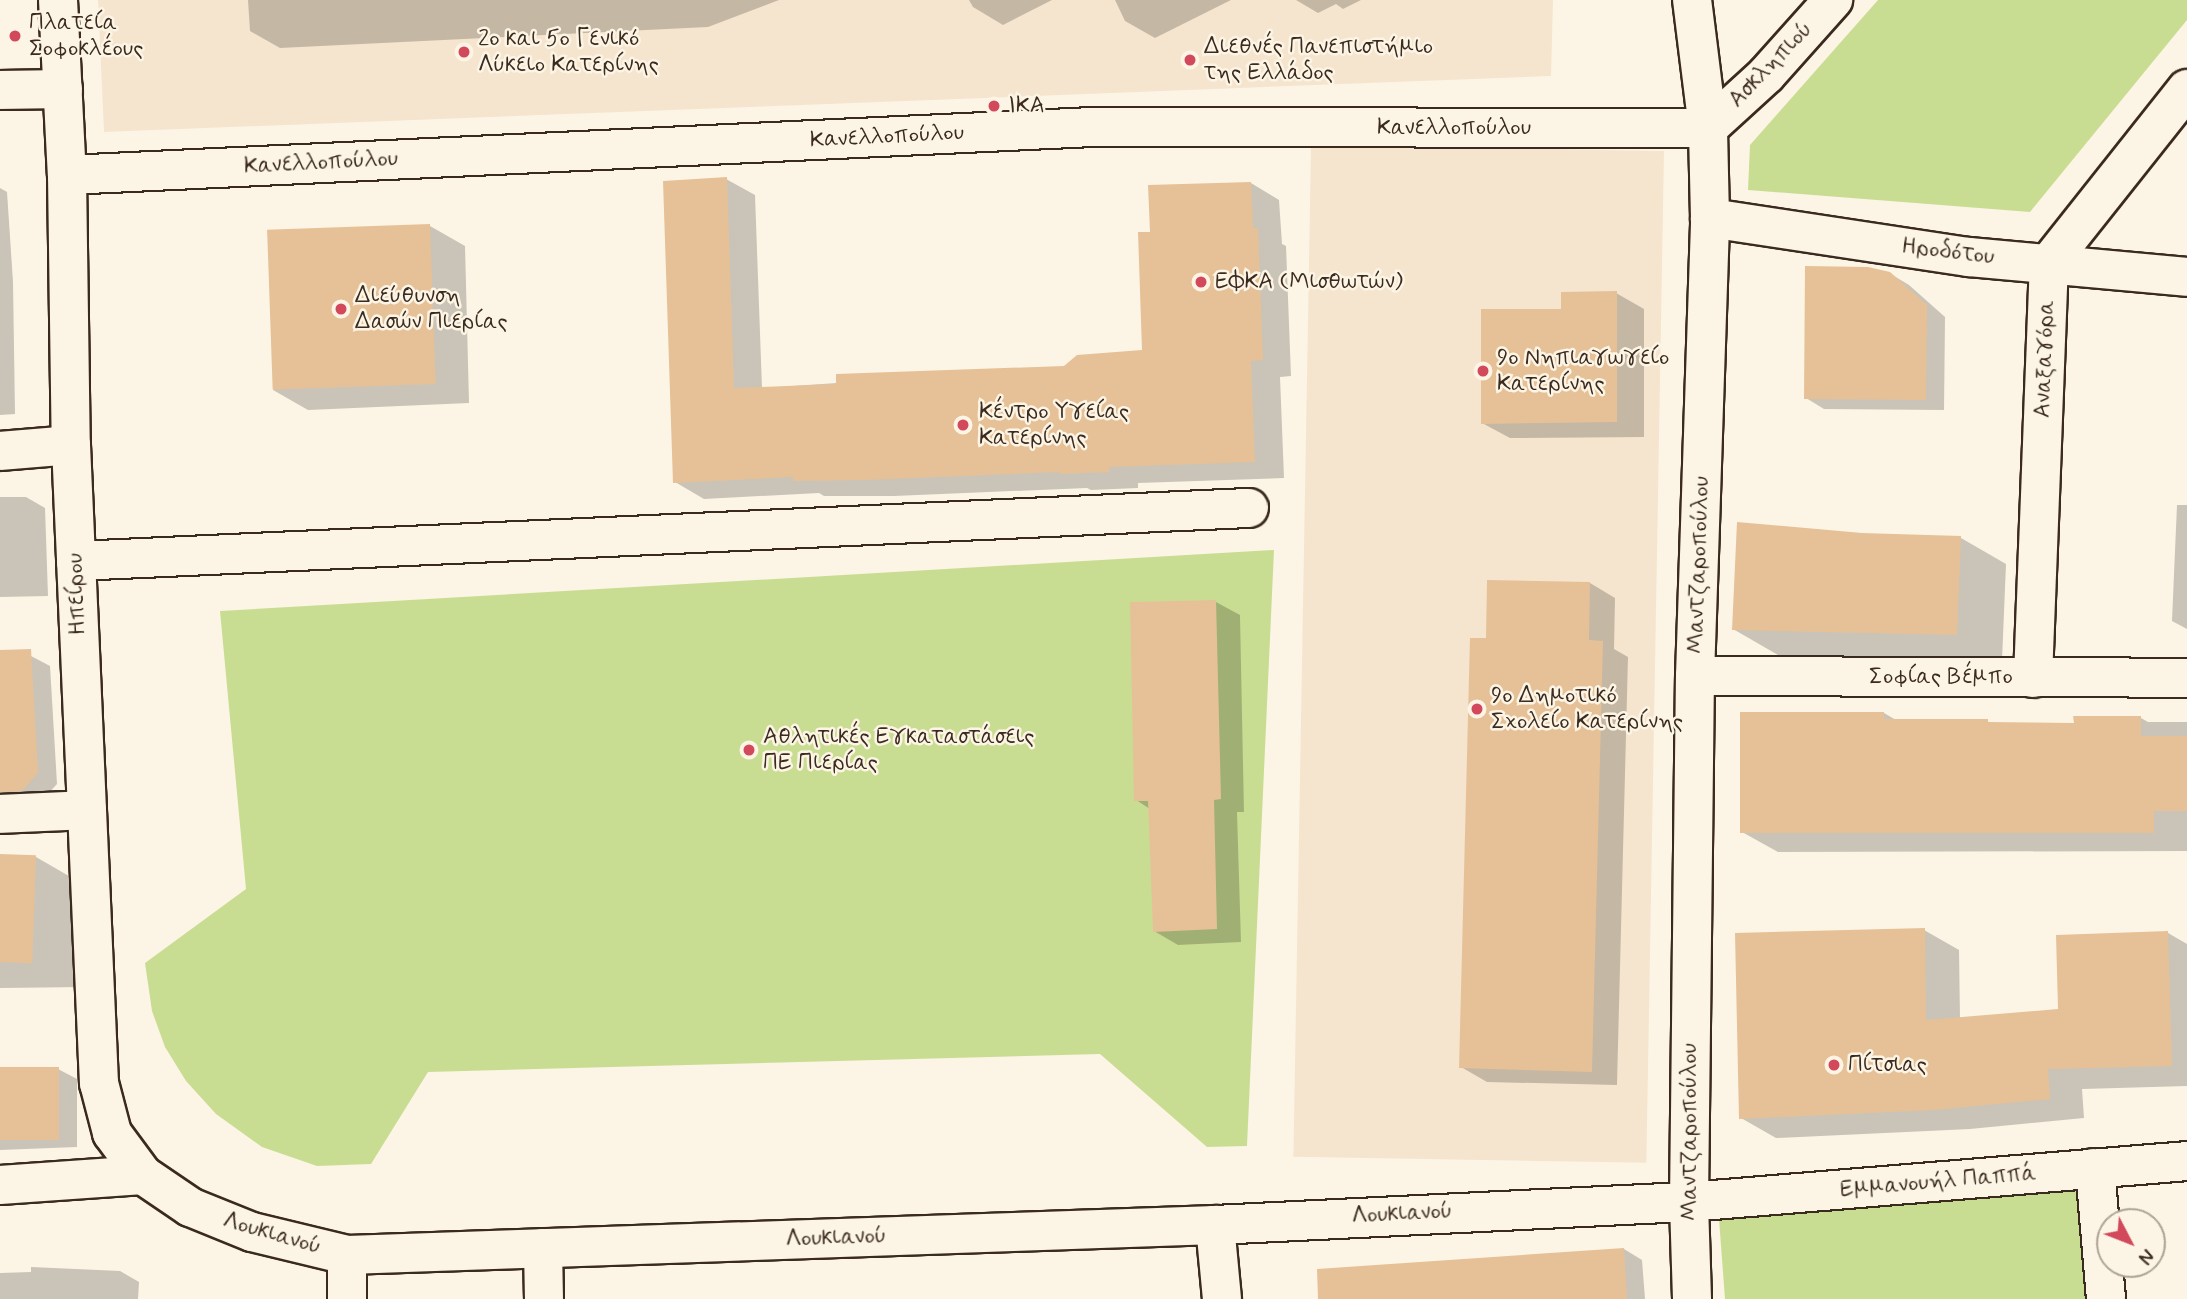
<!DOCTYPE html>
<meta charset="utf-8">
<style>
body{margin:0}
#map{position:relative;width:2187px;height:1299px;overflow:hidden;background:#fcf5e5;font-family:Mynerve,sans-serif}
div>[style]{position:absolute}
.built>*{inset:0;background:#f5e5ce;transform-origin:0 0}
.green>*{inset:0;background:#c9dd92}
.shadow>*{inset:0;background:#0003}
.building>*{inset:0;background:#e6c197;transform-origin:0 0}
.roads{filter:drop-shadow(2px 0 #3b2a1e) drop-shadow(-2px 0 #3b2a1e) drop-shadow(0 2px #3b2a1e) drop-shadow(0 -2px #3b2a1e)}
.minor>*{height:38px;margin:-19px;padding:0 19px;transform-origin:19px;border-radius:19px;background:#fcf5e5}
.dots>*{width:19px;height:19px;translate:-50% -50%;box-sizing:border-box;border:4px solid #fcf5e5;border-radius:50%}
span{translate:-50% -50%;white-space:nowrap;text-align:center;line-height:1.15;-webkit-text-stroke:5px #fcf5e5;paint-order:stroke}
.poi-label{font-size:23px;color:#3b2a1e}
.left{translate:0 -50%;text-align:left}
.street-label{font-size:23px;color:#3b2a1e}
.north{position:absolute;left:2096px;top:1208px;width:70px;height:70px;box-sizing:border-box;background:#fcf5e5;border:2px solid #afa495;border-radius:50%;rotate:132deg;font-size:19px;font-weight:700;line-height:28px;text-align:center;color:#3b2a1e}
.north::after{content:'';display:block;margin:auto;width:24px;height:32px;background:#d1495b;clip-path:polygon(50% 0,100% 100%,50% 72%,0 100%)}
</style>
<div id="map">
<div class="built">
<i style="clip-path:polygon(98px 0,1553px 0,1551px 76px,104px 132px)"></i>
<i style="left:1664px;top:151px;width:1012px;height:353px;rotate:91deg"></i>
</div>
<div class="green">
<i style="clip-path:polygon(1878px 0,2187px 0,2187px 20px,2030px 212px,1748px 190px,1750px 145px)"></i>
<i style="clip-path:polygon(1274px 550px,1247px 1146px,1207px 1147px,1100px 1054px,428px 1072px,371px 1164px,317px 1166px,262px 1147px,216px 1114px,186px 1081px,165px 1047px,152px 1011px,145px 963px,246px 889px,220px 611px)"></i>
<i style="clip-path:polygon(2078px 1191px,2086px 1299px,1725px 1299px,1719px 1219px)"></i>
</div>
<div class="shadow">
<i style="clip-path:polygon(248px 0,779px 0,708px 27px,280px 48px,250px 31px)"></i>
<i style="clip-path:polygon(969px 0,1052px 0,1003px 25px,973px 7px)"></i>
<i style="clip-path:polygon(1115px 0,1231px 0,1155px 38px,1125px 21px)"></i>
<i style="clip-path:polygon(1296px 0,1361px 0,1343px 9px,1336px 4px,1318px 13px)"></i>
<i style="clip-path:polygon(726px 179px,755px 195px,762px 388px,1065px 368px,1144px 351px,1152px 234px,1251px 183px,1279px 200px,1282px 244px,1286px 246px,1291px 376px,1280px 377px,1284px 478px,1138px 483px,1138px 488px,1091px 490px,1087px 488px,894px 496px,824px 496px,819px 493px,704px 499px,675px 482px)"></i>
<i style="clip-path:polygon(0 188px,7px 192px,13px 282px,15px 414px,0 415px)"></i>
<i style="clip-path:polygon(430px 226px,465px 246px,469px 403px,308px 410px,273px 390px)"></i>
<i style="clip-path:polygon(1889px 273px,1909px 285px,1945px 317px,1944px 410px,1824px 409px,1806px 398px)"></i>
<i style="clip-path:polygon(1616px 293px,1644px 309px,1644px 437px,1510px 438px,1482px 423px,1563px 311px)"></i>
<i style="clip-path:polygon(0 497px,26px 497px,45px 508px,48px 596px,0 597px)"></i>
<i style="clip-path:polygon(2177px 505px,2187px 505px,2187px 629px,2172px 621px)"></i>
<i style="clip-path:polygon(1862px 535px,1961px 538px,2006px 564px,2002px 660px,1778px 655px,1733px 629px)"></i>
<i style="clip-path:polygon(1590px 583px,1615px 598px,1614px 649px,1628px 657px,1617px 1085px,1487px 1082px,1461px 1067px,1487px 640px)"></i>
<i style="clip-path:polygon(1216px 602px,1240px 615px,1244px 812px,1237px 812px,1241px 942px,1178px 945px,1154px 931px,1150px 809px,1136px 800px)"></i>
<i style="clip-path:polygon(31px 656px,50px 666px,57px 784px,45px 797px,0 803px,0 658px)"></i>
<i style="clip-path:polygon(1884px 713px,1896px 720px,1987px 721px,1993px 724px,2075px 725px,2141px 718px,2148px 722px,2187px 722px,2187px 851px,1778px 852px,1742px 832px)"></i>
<i style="clip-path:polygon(0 856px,36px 857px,81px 883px,83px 987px,0 988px)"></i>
<i style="clip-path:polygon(1924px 930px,1959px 950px,1960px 1019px,2060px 1010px,2168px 933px,2187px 944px,2187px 1086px,2082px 1089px,2084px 1118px,1970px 1129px,1776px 1138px,1741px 1118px)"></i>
<i style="clip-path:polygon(0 1069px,58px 1069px,77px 1079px,77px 1147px,0 1150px)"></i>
<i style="clip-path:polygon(1624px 1249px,1642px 1260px,1645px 1299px,1338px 1299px)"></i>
<i style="clip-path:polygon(31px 1267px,120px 1271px,139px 1282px,138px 1299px,0 1299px,0 1273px,31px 1272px)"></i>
</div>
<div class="building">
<i style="clip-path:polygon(727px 177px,734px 388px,836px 384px,836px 374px,1064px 366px,1077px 355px,1142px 350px,1138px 232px,1150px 232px,1148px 185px,1251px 182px,1253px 228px,1258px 228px,1263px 360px,1251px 361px,1255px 462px,1109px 467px,1110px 472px,1060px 474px,1060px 472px,864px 480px,794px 481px,793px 477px,673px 483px,663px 181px)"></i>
<i style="left:430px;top:224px;width:160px;height:163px;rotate:88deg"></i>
<i style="clip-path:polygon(1805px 266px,1868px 267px,1890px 272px,1927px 305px,1926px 400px,1804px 399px)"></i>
<i style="clip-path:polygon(1617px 291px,1617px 422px,1481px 424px,1481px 309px,1561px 309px,1561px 292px)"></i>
<i style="clip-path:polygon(1737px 522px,1862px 533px,1961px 536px,1957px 635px,1732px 630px)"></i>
<i style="clip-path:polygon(1487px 580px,1590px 582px,1589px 640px,1603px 641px,1592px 1072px,1459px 1068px,1470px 638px,1486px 638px)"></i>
<i style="clip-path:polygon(1216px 600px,1221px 799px,1214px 800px,1217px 929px,1153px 932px,1148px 801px,1134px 801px,1130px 602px)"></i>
<i style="clip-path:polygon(31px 649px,38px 773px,22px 791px,0 792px,0 650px)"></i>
<i style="clip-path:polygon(1740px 712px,1884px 712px,1884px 719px,1988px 719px,1988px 722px,2074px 723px,2073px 716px,2141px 716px,2141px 736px,2187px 736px,2187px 811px,2154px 811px,2154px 833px,1740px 833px)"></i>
<i style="left:0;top:854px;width:36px;height:108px;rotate:2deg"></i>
<i style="clip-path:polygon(1925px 928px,1926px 1020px,2058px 1009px,2056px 935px,2168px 931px,2172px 1066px,2048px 1069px,2050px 1099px,1934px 1110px,1739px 1119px,1735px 933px)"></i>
<i style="left:0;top:1067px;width:59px;height:73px"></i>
<i style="clip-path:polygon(1624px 1248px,1627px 1299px,1318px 1299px,1317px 1269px)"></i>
</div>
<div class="roads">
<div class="minor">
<i style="left:58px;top:0;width:175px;rotate:87.1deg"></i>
<i style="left:67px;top:175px;width:270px;rotate:89.2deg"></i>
<i style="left:71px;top:445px;width:639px;rotate:87.49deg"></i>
<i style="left:99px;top:1083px;width:52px;rotate:75.4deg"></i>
<i style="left:112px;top:1133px;width:52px;rotate:53.6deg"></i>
<i style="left:0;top:90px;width:63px;rotate:-0.9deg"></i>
<i style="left:67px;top:175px;width:1028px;rotate:-2.68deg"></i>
<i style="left:1094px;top:127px;width:614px;rotate:0.09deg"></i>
<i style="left:1708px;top:128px;width:79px;rotate:-42.4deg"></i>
<i style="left:1766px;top:75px;width:101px;rotate:-48.2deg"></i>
<i style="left:1710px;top:218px;width:262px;rotate:8.6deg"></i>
<i style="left:1969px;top:257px;width:219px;rotate:5.2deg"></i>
<i style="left:0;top:451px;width:71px;rotate:-4.8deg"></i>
<i style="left:76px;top:561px;width:1174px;rotate:-2.59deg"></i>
<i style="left:1695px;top:676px;width:492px;rotate:0.2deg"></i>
<i style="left:2033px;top:678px;width:415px;rotate:-87.8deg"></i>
<i style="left:2049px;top:263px;width:222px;rotate:-51.6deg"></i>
<i style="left:0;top:814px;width:87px;rotate:-2.6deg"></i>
<i style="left:2095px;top:1168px;width:131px;rotate:85.2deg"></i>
<i style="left:0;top:1185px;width:143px;rotate:-4deg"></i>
<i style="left:143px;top:1175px;width:57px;rotate:34.2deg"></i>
<i style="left:190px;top:1207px;width:67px;rotate:22deg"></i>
<i style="left:252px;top:1232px;width:98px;rotate:13.6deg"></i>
<i style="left:347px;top:1255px;width:869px;rotate:-1.98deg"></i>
<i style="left:1215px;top:1225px;width:475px;rotate:-2.8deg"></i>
<i style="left:1689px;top:1202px;width:500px;rotate:-4.7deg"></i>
<i style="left:1215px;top:1225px;width:74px;rotate:84.6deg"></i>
<i style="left:543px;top:1248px;width:51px;rotate:88.9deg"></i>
<i style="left:347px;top:1299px;width:44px;rotate:-90deg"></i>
<i style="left:1692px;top:1299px;width:97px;rotate:-91.8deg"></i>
<i style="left:1689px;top:1202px;width:526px;rotate:-89.35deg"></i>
<i style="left:1695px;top:676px;width:458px;rotate:-88.1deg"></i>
<i style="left:1710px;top:218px;width:90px;rotate:-91.3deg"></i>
<i style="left:1708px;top:128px;width:129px;rotate:-97.1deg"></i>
</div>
</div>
<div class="dots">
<i style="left:15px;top:36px;background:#d1495b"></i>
<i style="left:464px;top:52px;background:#d1495b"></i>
<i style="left:1190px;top:60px;background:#d1495b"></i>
<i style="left:994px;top:106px;background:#d1495b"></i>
<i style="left:1201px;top:282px;background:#d1495b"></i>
<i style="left:341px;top:309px;background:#d1495b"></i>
<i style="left:1483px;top:371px;background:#d1495b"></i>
<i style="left:963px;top:425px;background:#d1495b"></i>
<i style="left:1477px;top:709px;background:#d1495b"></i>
<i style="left:749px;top:750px;background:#d1495b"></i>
<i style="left:1834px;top:1065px;background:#d1495b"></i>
</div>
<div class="poi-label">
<span class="left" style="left:29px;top:36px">Πλατεία<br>Σοφοκλέους</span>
<span class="left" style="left:478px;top:52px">2ο και 5ο Γενικό<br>Λύκειο Κατερίνης</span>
<span class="left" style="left:1204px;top:60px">Διεθνές Πανεπιστήμιο<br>της Ελλάδος</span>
<span class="left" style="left:1008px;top:106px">ΙΚΑ</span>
<span class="left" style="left:1215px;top:282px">ΕΦΚΑ (Mισθωτών)</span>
<span class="left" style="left:355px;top:309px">Διεύθυνση<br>Δασών Πιερίας</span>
<span class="left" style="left:1497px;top:371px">9ο Νηπιαγωγείο<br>Κατερίνης</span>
<span class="left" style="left:979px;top:425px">Κέντρο Υγείας<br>Κατερίνης</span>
<span class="left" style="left:1491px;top:709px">9ο Δημοτικό<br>Σχολείο Κατερίνης</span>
<span class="left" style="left:763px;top:750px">Αθλητικές Εγκαταστάσεις<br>ΠΕ Πιερίας</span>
<span class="left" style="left:1848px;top:1065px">Πίτσιας</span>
</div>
<div class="street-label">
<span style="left:1771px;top:65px;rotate:-46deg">Ασκληπιού</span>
<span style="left:1454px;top:128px">Κανελλοπούλου</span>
<span style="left:887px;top:137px;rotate:-3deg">Κανελλοπούλου</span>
<span style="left:321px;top:163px;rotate:-3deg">Κανελλοπούλου</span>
<span style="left:1948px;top:252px;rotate:7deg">Ηροδότου</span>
<span style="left:2045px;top:359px;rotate:-88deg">Αναξαγόρα</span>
<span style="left:1699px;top:565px;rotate:-88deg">Μαντζαροπούλου</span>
<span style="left:77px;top:594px;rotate:-92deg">Ηπείρου</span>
<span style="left:1941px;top:677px">Σοφίας Βέμπο</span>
<span style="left:1690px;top:1132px;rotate:-90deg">Μαντζαροπούλου</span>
<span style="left:1938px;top:1182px;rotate:-5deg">Εμμανουήλ Παππά</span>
<span style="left:1402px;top:1214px;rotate:-3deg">Λουκιανού</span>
<span style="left:272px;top:1234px;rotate:16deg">Λουκιανού</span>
<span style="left:836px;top:1238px;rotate:-2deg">Λουκιανού</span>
</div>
<div class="north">N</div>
</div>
